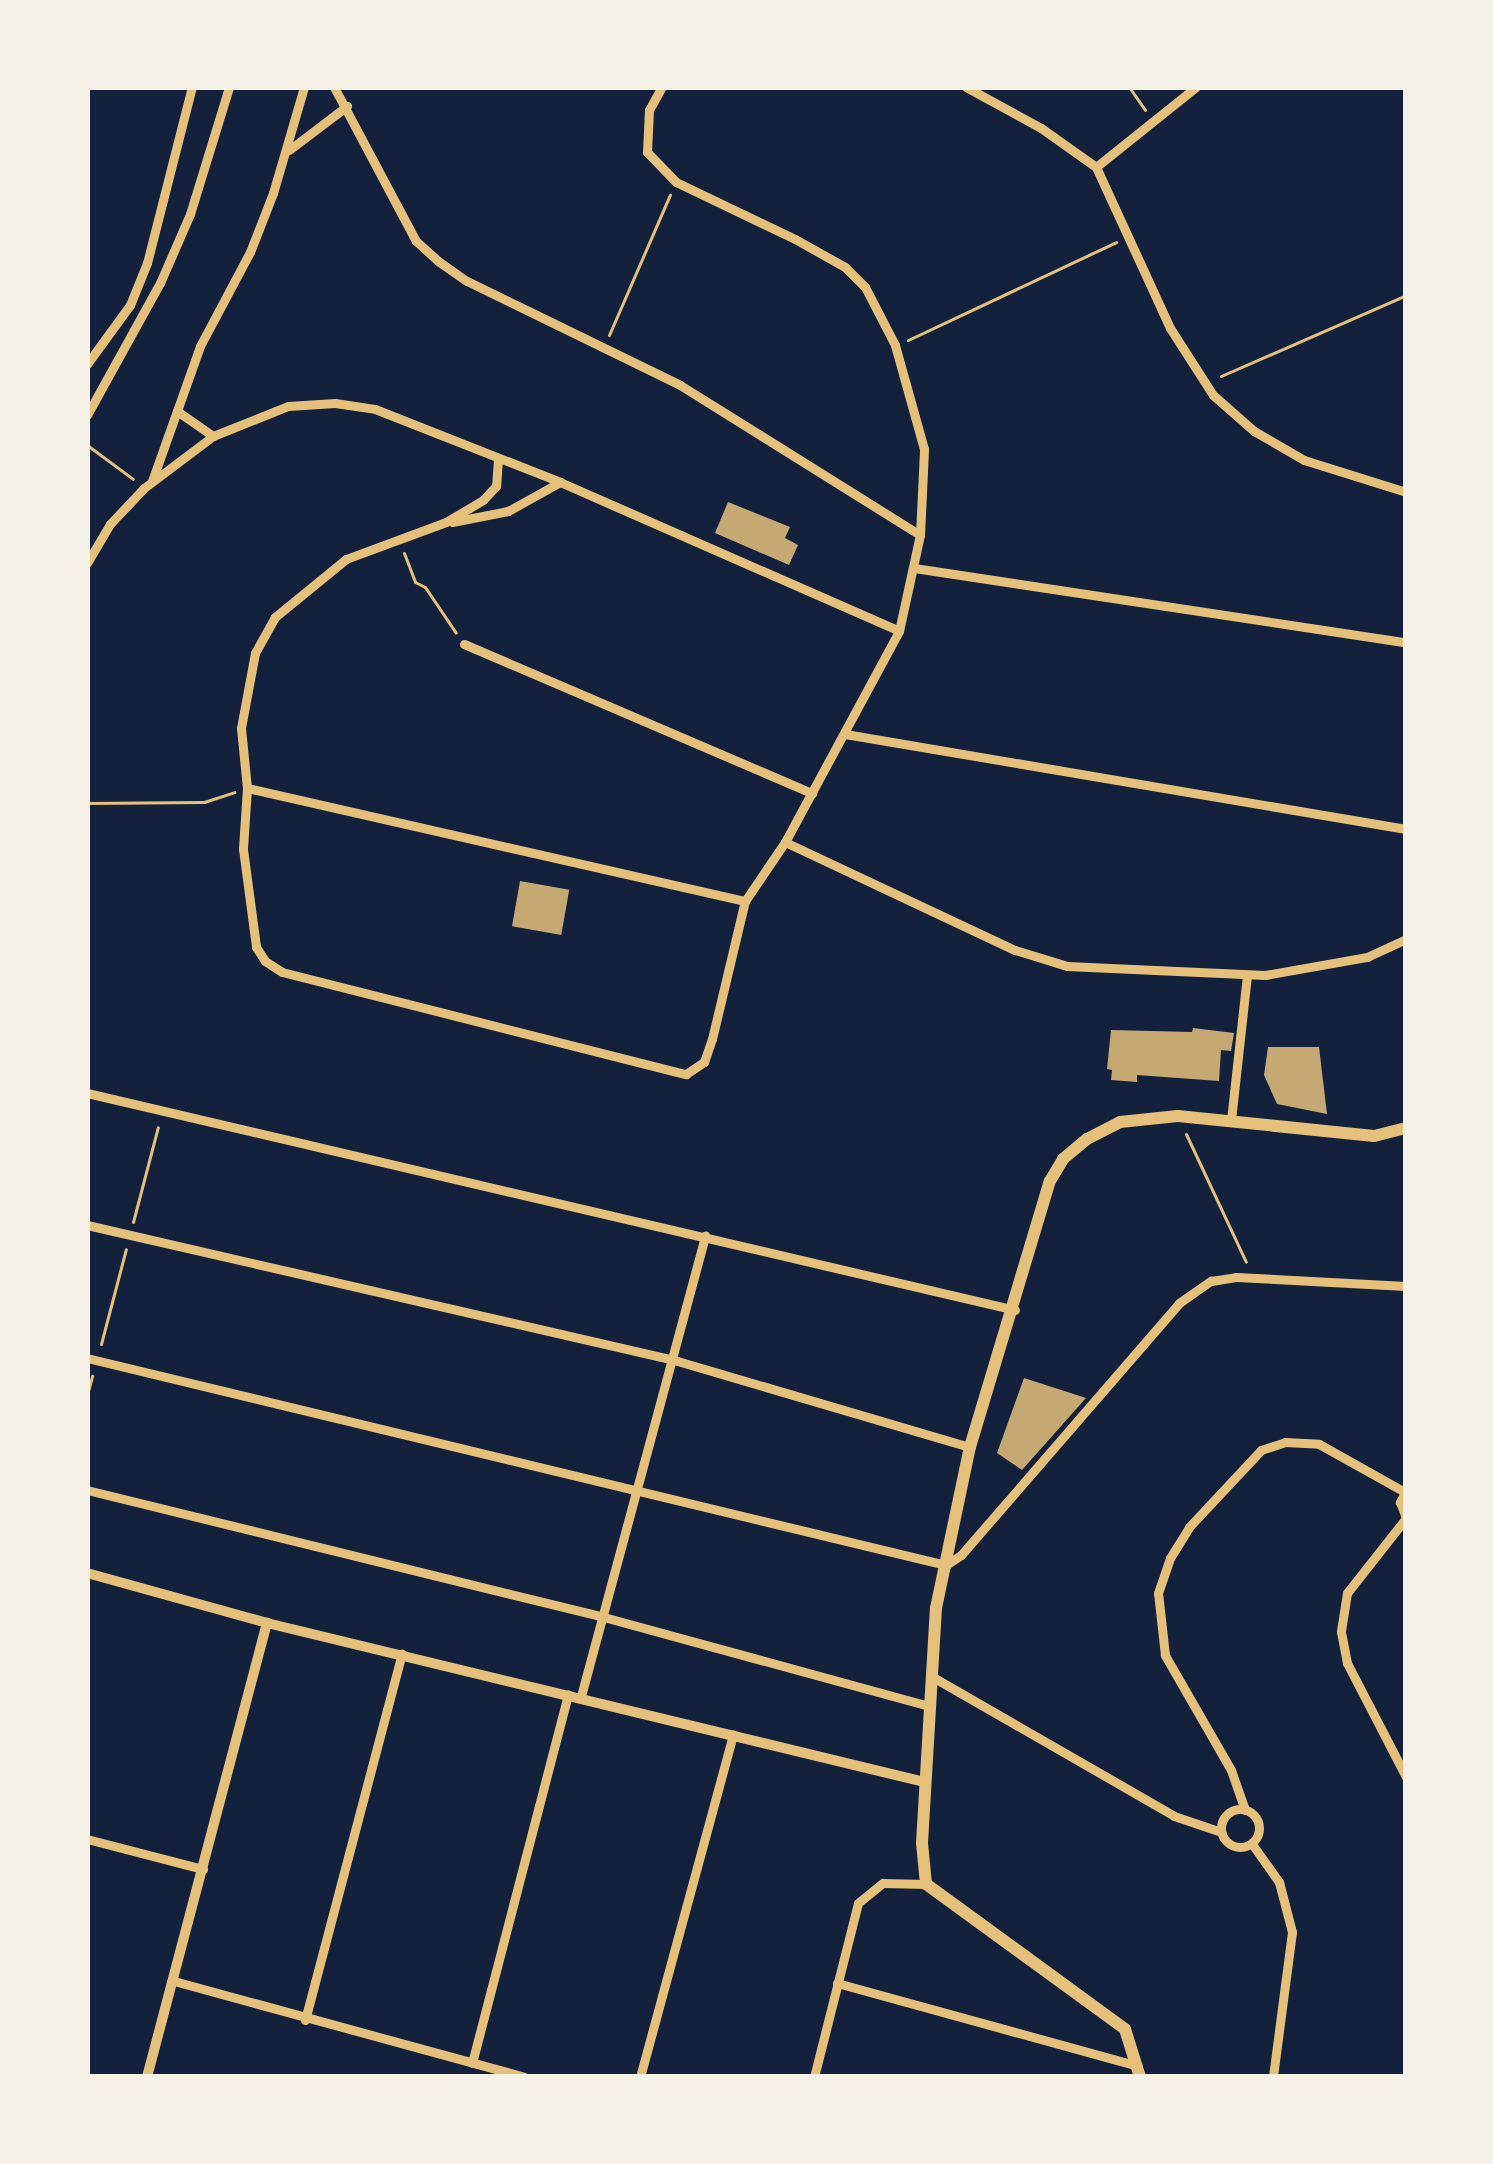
<!DOCTYPE html>
<style>
body{margin:0}
#map{position:relative;width:1493px;height:2164px;overflow:hidden;background:#14213d;font-family:"Work Sans",sans-serif}
div>[style]{position:absolute}
.building>*{inset:0;background:#c6a872;transform-origin:0 0}
.path>*{height:3px;margin:-1.5px;padding:0 1.5px;transform-origin:1.5px;border-radius:1.5px;background:#e5c07b}
.minor>*{height:9px;margin:-4.5px;padding:0 4.5px;transform-origin:4.5px;border-radius:4.5px;background:#e5c07b}
.minor>.ring{margin:-4.5px;padding:0;box-sizing:content-box;background:none;border:9px solid #e5c07b;border-radius:50%}
.tertiary>*{height:10px;margin:-5px;padding:0 5px;transform-origin:5px;border-radius:5px;background:#e5c07b}
.secondary>*{height:12px;margin:-6px;padding:0 6px;transform-origin:6px;border-radius:6px;background:#e5c07b}
span{translate:-50% -50%;white-space:nowrap;text-align:center;line-height:1.15;-webkit-text-stroke:12px #f6f1e7;paint-order:stroke}
.frame{position:absolute;inset:0;border:90px solid #f6f1e7;pointer-events:none}
</style>
<div id="map">
<div class="building">
<i style="clip-path:polygon(728px 502px,790px 527px,785px 538px,798px 545px,789px 565px,715px 533px)"></i>
<i style="left:520px;top:881px;width:50px;height:46px;rotate:10deg"></i>
<i style="clip-path:polygon(1193px 1028px,1234px 1033px,1231px 1051px,1221px 1050px,1219px 1081px,1137px 1075px,1137px 1082px,1111px 1080px,1112px 1070px,1107px 1069px,1111px 1030px,1192px 1032px)"></i>
<i style="clip-path:polygon(1268px 1047px,1319px 1047px,1327px 1114px,1277px 1104px,1264px 1075px)"></i>
<i style="clip-path:polygon(1024px 1378px,1086px 1398px,1022px 1470px,997px 1453px)"></i>
</div>
<div class="path">
<i style="left:1129px;top:87px;width:28px;rotate:55deg"></i>
<i style="left:609px;top:335px;width:153px;rotate:-66.5deg"></i>
<i style="left:908px;top:340px;width:230px;rotate:-25.2deg"></i>
<i style="left:1221px;top:376px;width:202px;rotate:-23.6deg"></i>
<i style="left:87px;top:445px;width:57px;rotate:36.5deg"></i>
<i style="left:404px;top:553px;width:31px;rotate:69deg"></i>
<i style="left:415px;top:582px;width:11px;rotate:27deg"></i>
<i style="left:425px;top:587px;width:55px;rotate:56deg"></i>
<i style="left:87px;top:803px;width:117px;rotate:-0.5deg"></i>
<i style="left:204px;top:802px;width:32px;rotate:-18deg"></i>
<i style="left:1186px;top:1134px;width:141px;rotate:64.9deg"></i>
<i style="left:133px;top:1222px;width:98px;rotate:-75.3deg"></i>
<i style="left:101px;top:1344px;width:98px;rotate:-75.3deg"></i>
<i style="left:87px;top:1395px;width:20px;rotate:-75deg"></i>
</div>
<div class="minor">
<i style="left:334px;top:87px;width:174px;rotate:62deg"></i>
<i style="left:416px;top:241px;width:30px;rotate:42deg"></i>
<i style="left:438px;top:261px;width:35px;rotate:35deg"></i>
<i style="left:467px;top:281px;width:237px;rotate:26deg"></i>
<i style="left:680px;top:385px;width:283px;rotate:32deg"></i>
<i style="left:966px;top:87px;width:85px;rotate:28.7deg"></i>
<i style="left:1041px;top:128px;width:67px;rotate:35.3deg"></i>
<i style="left:1096px;top:167px;width:177px;rotate:65.3deg"></i>
<i style="left:1170px;top:328px;width:80px;rotate:57.3deg"></i>
<i style="left:1213px;top:395px;width:55px;rotate:41.3deg"></i>
<i style="left:1254px;top:431px;width:58px;rotate:30.1deg"></i>
<i style="left:1304px;top:460px;width:107px;rotate:17.4deg"></i>
<i style="left:289px;top:150px;width:73px;rotate:-37.2deg"></i>
<i style="left:1096px;top:167px;width:128px;rotate:-38.7deg"></i>
<i style="left:87px;top:364px;width:73px;rotate:-53.9deg"></i>
<i style="left:130px;top:305px;width:45px;rotate:-68deg"></i>
<i style="left:147px;top:263px;width:182px;rotate:-75.7deg"></i>
<i style="left:177px;top:411px;width:44px;rotate:34.8deg"></i>
<i style="left:87px;top:415px;width:151px;rotate:-61.1deg"></i>
<i style="left:160px;top:283px;width:75px;rotate:-66.5deg"></i>
<i style="left:190px;top:214px;width:133px;rotate:-72.9deg"></i>
<i style="left:498px;top:459px;width:27px;rotate:94deg"></i>
<i style="left:496px;top:486px;width:19px;rotate:133deg"></i>
<i style="left:483px;top:500px;width:43px;rotate:149.3deg"></i>
<i style="left:446px;top:522px;width:107px;rotate:159.7deg"></i>
<i style="left:346px;top:559px;width:92px;rotate:140.8deg"></i>
<i style="left:275px;top:617px;width:41px;rotate:119.1deg"></i>
<i style="left:255px;top:653px;width:76px;rotate:100.6deg"></i>
<i style="left:241px;top:728px;width:60px;rotate:84.3deg"></i>
<i style="left:247px;top:788px;width:61px;rotate:93.8deg"></i>
<i style="left:243px;top:849px;width:99px;rotate:82.4deg"></i>
<i style="left:256px;top:947px;width:17px;rotate:57deg"></i>
<i style="left:265px;top:961px;width:20px;rotate:33deg"></i>
<i style="left:282px;top:972px;width:417px;rotate:14.2deg"></i>
<i style="left:686px;top:1074px;width:22px;rotate:-34deg"></i>
<i style="left:704px;top:1062px;width:24px;rotate:-71deg"></i>
<i style="left:712px;top:1039px;width:142px;rotate:-76.6deg"></i>
<i style="left:745px;top:901px;width:71px;rotate:-55.9deg"></i>
<i style="left:785px;top:842px;width:240px;rotate:-61.6deg"></i>
<i style="left:899px;top:631px;width:98px;rotate:-77.7deg"></i>
<i style="left:920px;top:535px;width:86px;rotate:-87.3deg"></i>
<i style="left:924px;top:449px;width:108px;rotate:-105.6deg"></i>
<i style="left:895px;top:345px;width:65px;rotate:-117.3deg"></i>
<i style="left:865px;top:287px;width:28px;rotate:-135deg"></i>
<i style="left:845px;top:267px;width:57px;rotate:-150.8deg"></i>
<i style="left:795px;top:239px;width:132px;rotate:-154.4deg"></i>
<i style="left:676px;top:182px;width:42px;rotate:-134deg"></i>
<i style="left:647px;top:152px;width:42px;rotate:-87.3deg"></i>
<i style="left:649px;top:110px;width:26px;rotate:-61deg"></i>
<i style="left:152px;top:481px;width:143px;rotate:-70.4deg"></i>
<i style="left:200px;top:346px;width:106px;rotate:-62deg"></i>
<i style="left:250px;top:252px;width:63px;rotate:-68.7deg"></i>
<i style="left:273px;top:193px;width:110px;rotate:-73.7deg"></i>
<i style="left:452px;top:522px;width:57px;rotate:-11.1deg"></i>
<i style="left:508px;top:511px;width:60px;rotate:-29.1deg"></i>
<i style="left:87px;top:563px;width:45px;rotate:-59.5deg"></i>
<i style="left:110px;top:524px;width:50px;rotate:-46.6deg"></i>
<i style="left:144px;top:488px;width:86px;rotate:-37deg"></i>
<i style="left:213px;top:436px;width:81px;rotate:-21.8deg"></i>
<i style="left:288px;top:406px;width:47px;rotate:-3.7deg"></i>
<i style="left:335px;top:403px;width:40px;rotate:8.5deg"></i>
<i style="left:375px;top:409px;width:199px;rotate:21.5deg"></i>
<i style="left:560px;top:482px;width:370px;rotate:23.7deg"></i>
<i style="left:914px;top:568px;width:498px;rotate:8.6deg"></i>
<i style="left:464px;top:644px;width:379px;rotate:23.2deg"></i>
<i style="left:845px;top:734px;width:569px;rotate:9.61deg"></i>
<i style="left:247px;top:788px;width:511px;rotate:12.78deg"></i>
<i style="left:785px;top:842px;width:254px;rotate:25.2deg"></i>
<i style="left:1015px;top:950px;width:54px;rotate:17.1deg"></i>
<i style="left:1067px;top:966px;width:198px;rotate:2.6deg"></i>
<i style="left:1265px;top:975px;width:104px;rotate:-10deg"></i>
<i style="left:1367px;top:957px;width:43px;rotate:-24.8deg"></i>
<i style="left:87px;top:1093px;width:953px;rotate:13.16deg"></i>
<i style="left:1231px;top:1120px;width:146px;rotate:-83.7deg"></i>
<i style="left:87px;top:1225px;width:602px;rotate:12.95deg"></i>
<i style="left:674px;top:1360px;width:309px;rotate:16.4deg"></i>
<i style="left:87px;top:1358px;width:884px;rotate:13.55deg"></i>
<i style="left:946px;top:1565px;width:18px;rotate:-34deg"></i>
<i style="left:961px;top:1555px;width:333px;rotate:-49.1deg"></i>
<i style="left:1179px;top:1303px;width:39px;rotate:-35deg"></i>
<i style="left:1211px;top:1281px;width:25px;rotate:-9deg"></i>
<i style="left:1236px;top:1277px;width:170px;rotate:3deg"></i>
<i style="left:87px;top:1490px;width:528px;rotate:13.8deg"></i>
<i style="left:600px;top:1616px;width:342px;rotate:15.3deg"></i>
<i style="left:1406px;top:1491px;width:13px;rotate:119deg"></i>
<i style="left:1400px;top:1502px;width:17px;rotate:69deg"></i>
<i style="left:1406px;top:1518px;width:95px;rotate:128.2deg"></i>
<i style="left:1347px;top:1593px;width:39px;rotate:99deg"></i>
<i style="left:1341px;top:1632px;width:32px;rotate:79deg"></i>
<i style="left:1347px;top:1663px;width:128px;rotate:62.6deg"></i>
<i style="left:931px;top:1676px;width:280px;rotate:29.9deg"></i>
<i style="left:1174px;top:1816px;width:50px;rotate:18.8deg"></i>
<i style="left:581px;top:1696px;width:477px;rotate:-74.9deg"></i>
<i class="ring" style="left:1221px;top:1809px;width:29px;height:29px"></i>
<i style="left:1245px;top:1810px;width:42px;rotate:-109.3deg"></i>
<i style="left:1231px;top:1770px;width:133px;rotate:-119.9deg"></i>
<i style="left:1165px;top:1655px;width:62px;rotate:-96.4deg"></i>
<i style="left:1158px;top:1593px;width:37px;rotate:-71deg"></i>
<i style="left:1170px;top:1558px;width:36px;rotate:-58deg"></i>
<i style="left:1189px;top:1527px;width:105px;rotate:-46.9deg"></i>
<i style="left:1261px;top:1450px;width:25px;rotate:-18deg"></i>
<i style="left:1285px;top:1442px;width:34px;rotate:3deg"></i>
<i style="left:1319px;top:1444px;width:98px;rotate:29.2deg"></i>
<i style="left:87px;top:1839px;width:120px;rotate:14.5deg"></i>
<i style="left:1252px;top:1844px;width:47px;rotate:54.6deg"></i>
<i style="left:1279px;top:1882px;width:52px;rotate:75.4deg"></i>
<i style="left:1292px;top:1932px;width:146px;rotate:97.5deg"></i>
<i style="left:174px;top:1981px;width:363px;rotate:15.3deg"></i>
<i style="left:837px;top:1983px;width:312px;rotate:15.4deg"></i>
<i style="left:305px;top:2020px;width:379px;rotate:-75.2deg"></i>
<i style="left:472px;top:2063px;width:381px;rotate:-75.4deg"></i>
<i style="left:640px;top:2077px;width:355px;rotate:-74.8deg"></i>
<i style="left:814px;top:2077px;width:179px;rotate:-75.8deg"></i>
<i style="left:858px;top:1903px;width:32px;rotate:-39deg"></i>
<i style="left:883px;top:1883px;width:43px;rotate:1.3deg"></i>
</div>
<div class="tertiary">
<i style="left:87px;top:1573px;width:187px;rotate:15.5deg"></i>
<i style="left:267px;top:1623px;width:676px;rotate:13.6deg"></i>
<i style="left:147px;top:2077px;width:470px;rotate:-75.2deg"></i>
</div>
<div class="secondary">
<i style="left:1140px;top:2077px;width:50px;rotate:-107.4deg"></i>
<i style="left:1125px;top:2029px;width:246px;rotate:-143.9deg"></i>
<i style="left:926px;top:1884px;width:41px;rotate:-95.6deg"></i>
<i style="left:922px;top:1843px;width:235px;rotate:-86.6deg"></i>
<i style="left:936px;top:1608px;width:165px;rotate:-78.1deg"></i>
<i style="left:970px;top:1447px;width:278px;rotate:-73.3deg"></i>
<i style="left:1050px;top:1181px;width:26px;rotate:-59deg"></i>
<i style="left:1063px;top:1159px;width:31px;rotate:-40deg"></i>
<i style="left:1087px;top:1139px;width:37px;rotate:-27deg"></i>
<i style="left:1120px;top:1122px;width:58px;rotate:-5.9deg"></i>
<i style="left:1178px;top:1116px;width:197px;rotate:5.8deg"></i>
<i style="left:1374px;top:1136px;width:33px;rotate:-14deg"></i>
</div>
<div class="frame"></div>
</div>
